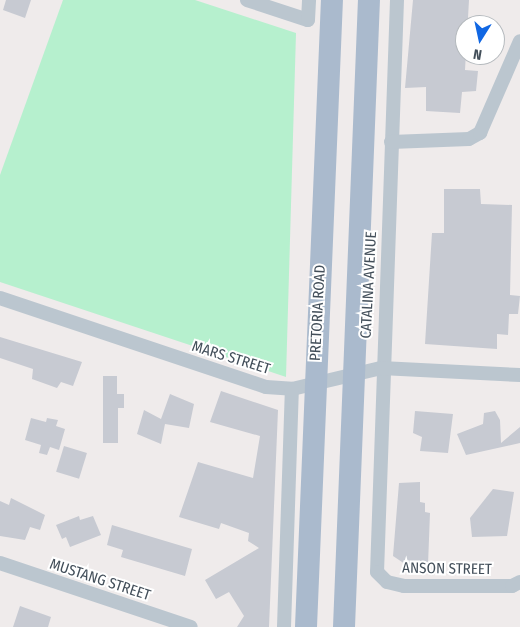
<!DOCTYPE html>
<style>
body{margin:0}
#map{position:relative;width:520px;height:627px;overflow:hidden;background:#efebeb;font-family:"Fira Sans Condensed",sans-serif}
div>[style]{position:absolute}
.green>*{inset:0;background:#b6f0ce}
.building>*{inset:0;background:#c7cad2;transform-origin:0 0}
.street>*{height:14px;margin:-7px;padding:0 7px;transform-origin:7px;border-radius:7px;background:#bbc6cf}
.primary>*{height:22px;margin:-11px;padding:0 11px;transform-origin:11px;border-radius:11px;background:#aabacd}
span{translate:-50% -50%;white-space:nowrap;text-align:center;line-height:1.15;-webkit-text-stroke:4px #fff;paint-order:stroke}
.street-label{font-size:15px;color:#434f5a}
.north{position:absolute;left:455px;top:15px;width:50px;height:50px;box-sizing:border-box;background:#fff;border:1px solid #b4b9bd;border-radius:50%;rotate:190deg;font-size:14px;font-weight:700;line-height:20px;text-align:center;color:#434f5a}
.north::after{content:'';display:block;margin:auto;width:18px;height:22px;background:#1167e3;clip-path:polygon(50% 0,100% 100%,50% 72%,0 100%)}
</style>
<div id="map">
<div class="green">
<i style="clip-path:polygon(63px 0,195px 0,296px 33px,286px 377px,0 282px,0 175px)"></i>
</div>
<div class="building">
<i style="clip-path:polygon(6px 0,31px 0,25px 18px,3px 10px)"></i>
<i style="clip-path:polygon(413px 0,469px 0,465px 70px,478px 71px,476px 91px,462px 92px,460px 113px,426px 111px,426px 87px,405px 88px)"></i>
<i style="clip-path:polygon(444px 189px,480px 189px,481px 204px,512px 205px,510px 295px,520px 296px,518px 314px,509px 314px,508px 335px,497px 334px,497px 349px,425px 344px,432px 233px,444px 233px)"></i>
<i style="clip-path:polygon(0 337px,82px 362px,73px 386px,61px 382px,57px 388px,32px 379px,33px 369px,0 358px)"></i>
<i style="clip-path:polygon(103px 376px,117px 376px,117px 394px,124px 394px,124px 408px,118px 408px,118px 443px,103px 443px)"></i>
<i style="clip-path:polygon(221px 391px,278px 410px,269px 627px,237px 627px,244px 616px,229px 592px,216px 599px,205px 580px,259px 548px,248px 541px,249px 533px,221px 523px,219px 529px,179px 517px,198px 462px,253px 478px,260px 436px,210px 422px)"></i>
<i style="clip-path:polygon(170px 394px,194px 404px,189px 428px,165px 424px,161px 444px,137px 434px,144px 410px,161px 419px)"></i>
<i style="clip-path:polygon(415px 411px,453px 414px,448px 453px,420px 451px,422px 437px,413px 433px)"></i>
<i style="clip-path:polygon(495px 411px,500px 420px,501px 443px,520px 427px,520px 443px,466px 455px,457px 434px,483px 424px,484px 413px)"></i>
<i style="clip-path:polygon(31px 418px,46px 422px,47px 418px,58px 420px,56px 426px,65px 429px,59px 450px,50px 447px,47px 455px,39px 453px,41px 445px,25px 440px)"></i>
<i style="left:64px;top:446px;width:24px;height:27px;rotate:17deg"></i>
<i style="clip-path:polygon(420px 482px,420px 502px,425px 503px,425px 512px,430px 513px,428px 565px,405px 564px,393px 556px,399px 483px)"></i>
<i style="clip-path:polygon(493px 489px,514px 492px,507px 536px,472px 537px,470px 518px)"></i>
<i style="clip-path:polygon(11px 498px,45px 515px,40px 530px,30px 527px,25px 540px,0 536px,0 501px,9px 505px)"></i>
<i style="clip-path:polygon(79px 516px,80px 520px,93px 516px,101px 535px,70px 547px,66px 537px,62px 539px,56px 525px)"></i>
<i style="clip-path:polygon(112px 525px,192px 549px,185px 576px,121px 557px,123px 550px,107px 545px)"></i>
<i style="clip-path:polygon(20px 606px,51px 617px,48px 627px,13px 627px)"></i>
</div>
<div class="street">
<i style="left:247px;top:0;width:64px;rotate:18.2deg"></i>
<i style="left:308px;top:20px;width:20px;rotate:-87deg"></i>
<i style="left:397px;top:0;width:572px;rotate:92deg"></i>
<i style="left:377px;top:572px;width:14px;rotate:45deg"></i>
<i style="left:387px;top:582px;width:17px;rotate:13deg"></i>
<i style="left:404px;top:586px;width:108px"></i>
<i style="left:512px;top:586px;width:9px;rotate:-27deg"></i>
<i style="left:391px;top:142px;width:78px;rotate:-2.2deg"></i>
<i style="left:469px;top:139px;width:13px;rotate:-29deg"></i>
<i style="left:480px;top:133px;width:100px;rotate:-66.5deg"></i>
<i style="left:0;top:298px;width:280px;rotate:18.5deg"></i>
<i style="left:266px;top:387px;width:26px;rotate:4deg"></i>
<i style="left:292px;top:389px;width:91px;rotate:-13.3deg"></i>
<i style="left:381px;top:368px;width:139px;rotate:2.9deg"></i>
<i style="left:0;top:563px;width:201px;rotate:18.5deg"></i>
<i style="left:284px;top:627px;width:238px;rotate:-88.1deg"></i>
</div>
<div class="primary">
<i style="left:306px;top:627px;width:628px;rotate:-87.63deg"></i>
<i style="left:344px;top:627px;width:627px;rotate:-87.72deg"></i>
</div>
<div class="street-label">
<span style="left:369px;top:285px;rotate:-87deg">CATALINA AVENUE</span>
<span style="left:318px;top:313px;rotate:-87deg">PRETORIA ROAD</span>
<span style="left:231px;top:358px;rotate:17deg">MARS STREET</span>
<span style="left:447px;top:569px;rotate:1deg">ANSON STREET</span>
<span style="left:100px;top:580px;rotate:18deg">MUSTANG STREET</span>
</div>
<div class="north">N</div>
</div>
